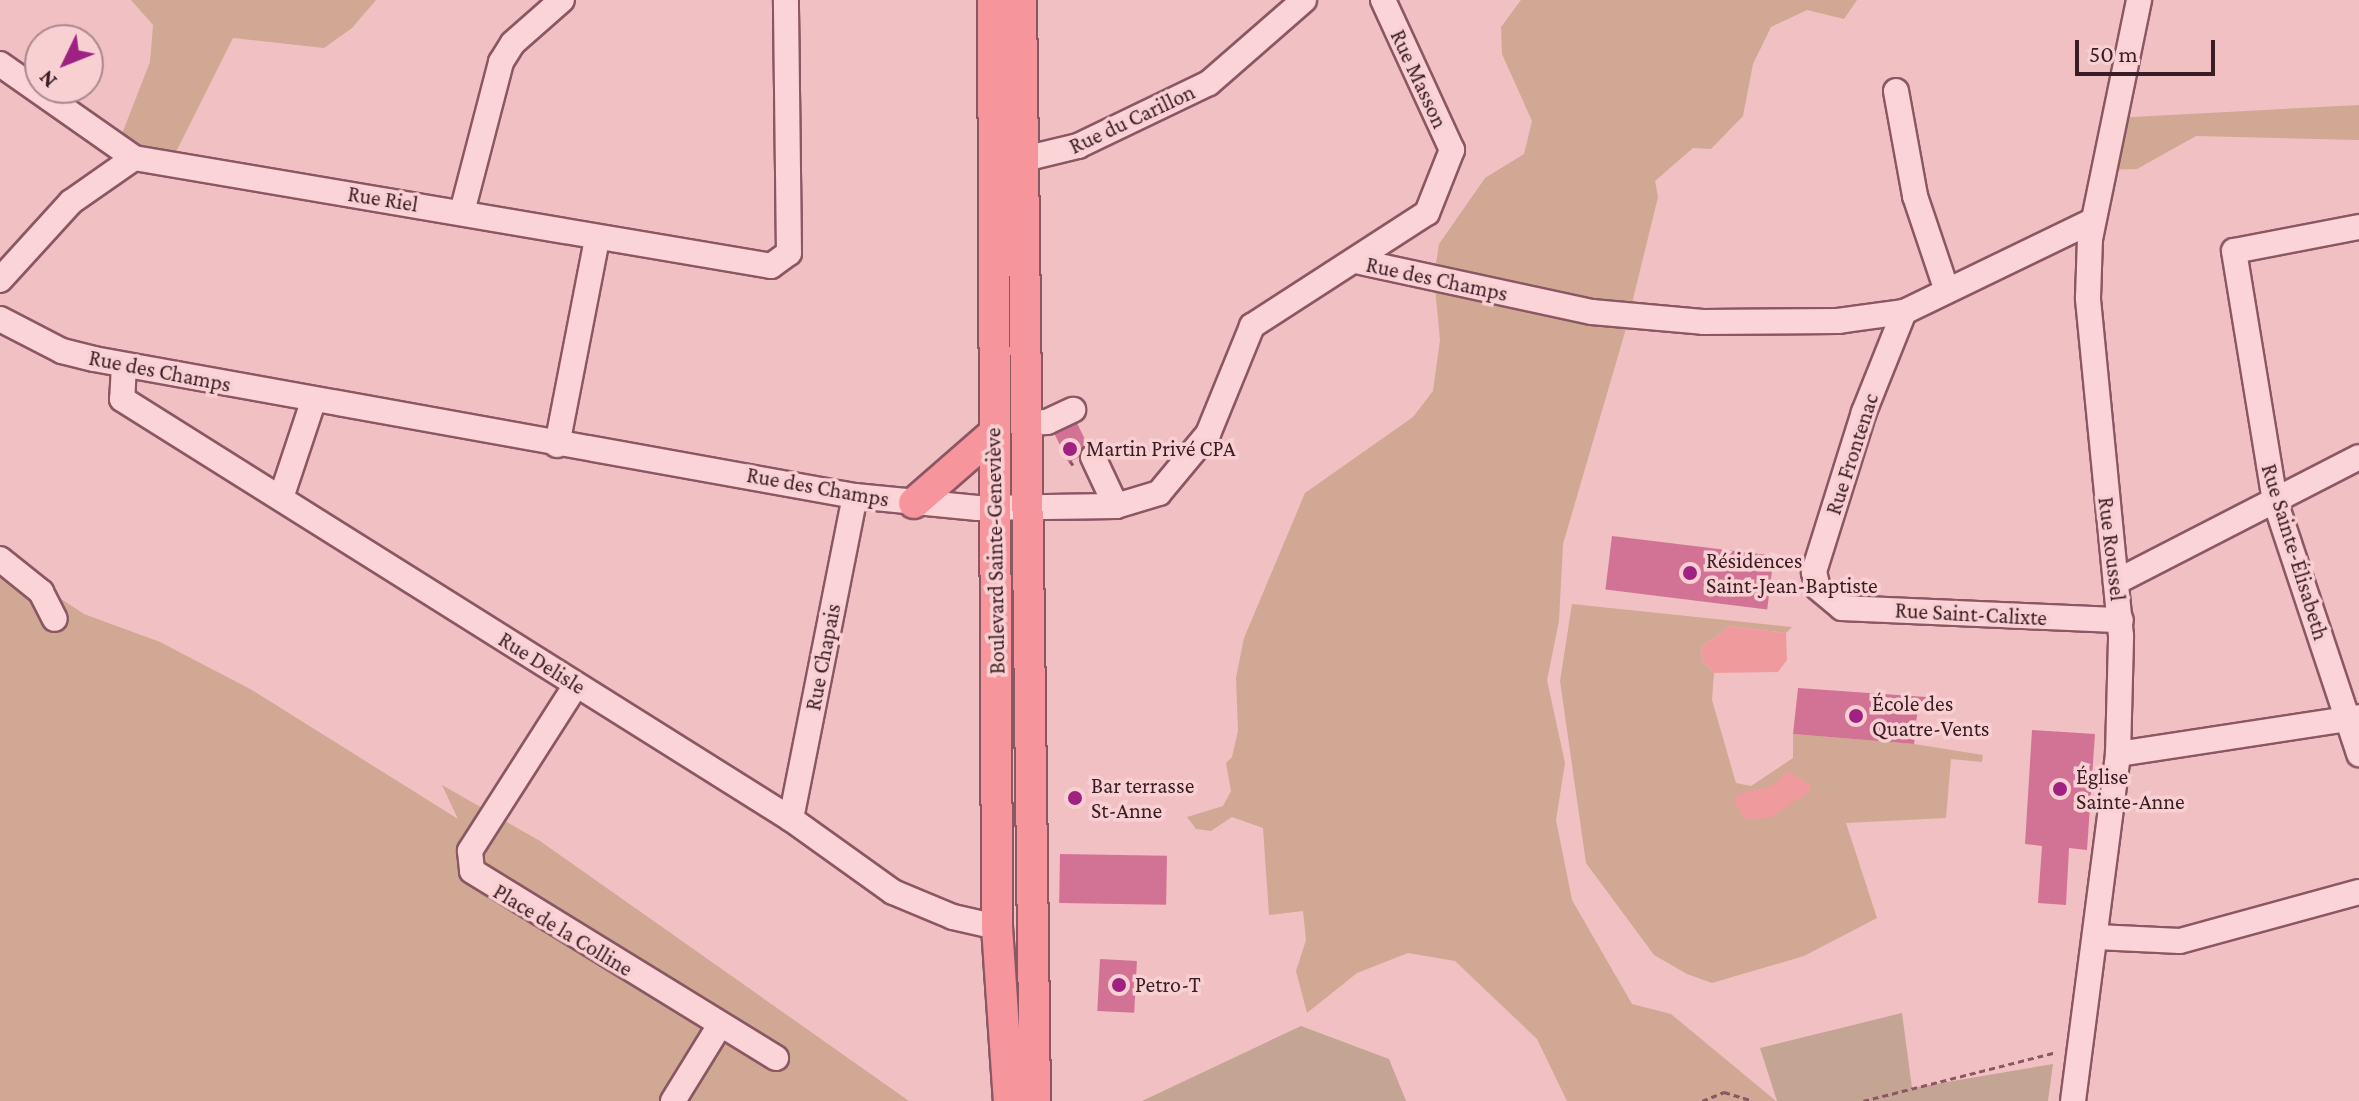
<!DOCTYPE html>
<meta charset="utf-8">
<style>
body{margin:0}
#map{position:relative;width:2359px;height:1101px;overflow:hidden;background:#f1c0c3;font-family:"Crimson Pro",serif}
div>[style]{position:absolute}
.green>*{inset:0;background:#d0a893}
.sand>*{inset:0;background:#ef9b9e}
.cemetery>*{inset:0;background:#c4a493}
.building>*{inset:0;background:#d27395;transform-origin:0 0}
.path>*{height:3px;margin-top:-1.5px;transform-origin:0;background:repeating-linear-gradient(90deg,#8b5763 0 6px,transparent 0 10px)}
.roads{filter:drop-shadow(2px 0 #8b5763) drop-shadow(-2px 0 #8b5763) drop-shadow(0 2px #8b5763) drop-shadow(0 -2px #8b5763)}
.minor>*{height:24px;margin:-12px;padding:0 12px;transform-origin:12px;border-radius:12px;background:#fbd4d7}
.major>*{height:30px;margin:-15px;padding:0 15px;transform-origin:15px;border-radius:15px;background:#f7959d}
.dots>*{width:22px;height:22px;translate:-50% -50%;box-sizing:border-box;border:4px solid #f8d0d2;border-radius:50%}
span{translate:-50% -50%;white-space:nowrap;text-align:center;line-height:1.15;-webkit-text-stroke:7px #f8d0d2;paint-order:stroke}
.street-label{font-size:22px;color:#3a1c25}
.poi-label{font-size:22px;color:#3a1c25}
.left{translate:0 -50%;text-align:left}
.north{position:absolute;left:24px;top:24px;width:80px;height:80px;box-sizing:border-box;background:#f8d0d2;border:2px solid #ac888d;border-radius:50%;rotate:227deg;font-size:22px;font-weight:700;line-height:32px;text-align:center;color:#3a1c25}
.north::after{content:'';display:block;margin:auto;width:28px;height:36px;background:#9f2283;clip-path:polygon(50% 0,100% 100%,50% 72%,0 100%)}
.scale{position:absolute;left:2075px;top:40px;width:140px;height:36px;box-sizing:border-box;border:4px solid #3a1c25;border-top:0;padding-left:10px;font-size:24px;line-height:28px;white-space:nowrap;color:#3a1c25;-webkit-text-stroke:6px #f8d0d2;paint-order:stroke}
</style>
<div id="map">
<div class="green">
<i style="clip-path:polygon(131px 0,376px 0,352px 28px,324px 48px,233px 38px,171px 162px,118px 144px,150px 62px,153px 25px)"></i>
<i style="clip-path:polygon(1521px 0,1857px 0,1844px 19px,1807px 10px,1771px 27px,1753px 64px,1743px 116px,1711px 149px,1693px 148px,1655px 181px,1658px 197px,1625px 332px,1563px 544px,1559px 621px,1547px 680px,1565px 763px,1556px 820px,1572px 900px,1632px 1004px,1671px 1014px,1776px 1101px,1567px 1101px,1537px 1039px,1455px 961px,1408px 953px,1357px 973px,1307px 1013px,1296px 971px,1306px 940px,1303px 911px,1269px 915px,1263px 828px,1232px 817px,1211px 831px,1196px 829px,1187px 817px,1223px 806px,1231px 791px,1226px 763px,1232px 757px,1238px 731px,1236px 678px,1244px 638px,1305px 493px,1413px 417px,1433px 391px,1440px 340px,1434px 277px,1439px 244px,1485px 178px,1524px 154px,1532px 121px,1502px 54px,1501px 27px)"></i>
<i style="clip-path:polygon(2359px 105px,2359px 140px,2196px 136px,2137px 169px,2104px 170px,2114px 118px)"></i>
<i style="clip-path:polygon(0 559px,84px 614px,160px 642px,252px 690px,458px 819px,442px 785px,540px 841px,909px 1101px,0 1101px)"></i>
<i style="clip-path:polygon(1572px 604px,1792px 627px,1786px 633px,1730px 626px,1701px 647px,1703px 662px,1714px 673px,1712px 700px,1736px 783px,1751px 786px,1793px 758px,1793px 734px,1914px 744px,1983px 755px,1982px 762px,1951px 759px,1946px 818px,1846px 823px,1877px 918px,1804px 956px,1712px 983px,1687px 974px,1654px 955px,1586px 863px,1560px 681px)"></i>
</div>
<div class="sand">
<i style="clip-path:polygon(1730px 626px,1786px 633px,1787px 660px,1778px 672px,1714px 673px,1703px 662px,1701px 647px)"></i>
<i style="clip-path:polygon(1788px 771px,1812px 786px,1808px 793px,1769px 818px,1744px 819px,1734px 801px,1738px 794px,1772px 786px)"></i>
</div>
<div class="cemetery">
<i style="clip-path:polygon(1902px 1013px,1912px 1088px,2053px 1064px,2048px 1101px,1777px 1101px,1760px 1048px)"></i>
<i style="clip-path:polygon(1301px 1026px,1389px 1059px,1406px 1101px,1142px 1101px)"></i>
</div>
<div class="building">
<i style="left:1076px;top:421px;width:34px;height:25px;rotate:64deg"></i>
<i style="left:1612px;top:536px;width:163px;height:54px;rotate:7deg"></i>
<i style="clip-path:polygon(1798px 688px,1926px 697px,1925px 710px,1918px 710px,1916px 722px,1930px 724px,1929px 732px,1916px 730px,1914px 744px,1793px 734px)"></i>
<i style="clip-path:polygon(2032px 730px,2095px 734px,2087px 850px,2069px 848px,2066px 905px,2038px 903px,2042px 846px,2025px 844px)"></i>
<i style="left:1060px;top:854px;width:107px;height:49px;rotate:1deg"></i>
<i style="left:1100px;top:959px;width:37px;height:52px;rotate:3deg"></i>
</div>
<div class="path">
<i style="left:1064px;top:453px;width:15px;rotate:53deg"></i>
<i style="left:1702px;top:1101px;width:24px;rotate:-22deg"></i>
<i style="left:1724px;top:1092px;width:30px;rotate:17deg"></i>
<i style="left:1863px;top:1101px;width:200px;rotate:-14.2deg"></i>
</div>
<div class="roads">
<div class="minor">
<i style="left:0;top:64px;width:164px;rotate:35deg"></i>
<i style="left:134px;top:158px;width:646px;rotate:9.62deg"></i>
<i style="left:771px;top:266px;width:22px;rotate:-36deg"></i>
<i style="left:789px;top:253px;width:253px;rotate:-90.7deg"></i>
<i style="left:1896px;top:91px;width:107px;rotate:79.7deg"></i>
<i style="left:1915px;top:196px;width:100px;rotate:71.4deg"></i>
<i style="left:1024px;top:159px;width:56px;rotate:-13.5deg"></i>
<i style="left:1078px;top:146px;width:145px;rotate:-25.7deg"></i>
<i style="left:1209px;top:83px;width:126px;rotate:-41.1deg"></i>
<i style="left:462px;top:212px;width:155px;rotate:-75.4deg"></i>
<i style="left:501px;top:62px;width:22px;rotate:-58deg"></i>
<i style="left:513px;top:43px;width:65px;rotate:-41.3deg"></i>
<i style="left:2359px;top:227px;width:127px;rotate:169.1deg"></i>
<i style="left:2234px;top:251px;width:253px;rotate:80.7deg"></i>
<i style="left:2275px;top:501px;width:267px;rotate:71.6deg"></i>
<i style="left:1356px;top:261px;width:241px;rotate:12.2deg"></i>
<i style="left:1592px;top:312px;width:111px;rotate:5.1deg"></i>
<i style="left:1703px;top:322px;width:135px;rotate:-0.4deg"></i>
<i style="left:1838px;top:321px;width:67px;rotate:-7.8deg"></i>
<i style="left:1904px;top:312px;width:209px;rotate:-25.8deg"></i>
<i style="left:0;top:280px;width:105px;rotate:-47.7deg"></i>
<i style="left:71px;top:202px;width:77px;rotate:-34.9deg"></i>
<i style="left:1904px;top:312px;width:108px;rotate:111.8deg"></i>
<i style="left:1864px;top:412px;width:168px;rotate:107.4deg"></i>
<i style="left:1814px;top:572px;width:16px;rotate:76deg"></i>
<i style="left:1818px;top:588px;width:31px;rotate:40deg"></i>
<i style="left:1842px;top:608px;width:279px;rotate:2.5deg"></i>
<i style="left:0;top:319px;width:70px;rotate:27.3deg"></i>
<i style="left:62px;top:351px;width:33px;rotate:14deg"></i>
<i style="left:94px;top:359px;width:773px;rotate:10.21deg"></i>
<i style="left:855px;top:496px;width:123px;rotate:5.6deg"></i>
<i style="left:977px;top:508px;width:139px;rotate:-0.8deg"></i>
<i style="left:1116px;top:506px;width:45px;rotate:-16.8deg"></i>
<i style="left:1159px;top:493px;width:77px;rotate:-50.3deg"></i>
<i style="left:1208px;top:434px;width:117px;rotate:-67.8deg"></i>
<i style="left:1252px;top:326px;width:208px;rotate:-32.9deg"></i>
<i style="left:1427px;top:213px;width:68px;rotate:-68.4deg"></i>
<i style="left:1452px;top:150px;width:165px;rotate:-114.7deg"></i>
<i style="left:124px;top:365px;width:34px;rotate:93deg"></i>
<i style="left:122px;top:399px;width:790px;rotate:32.12deg"></i>
<i style="left:791px;top:819px;width:125px;rotate:35.6deg"></i>
<i style="left:893px;top:892px;width:65px;rotate:22.6deg"></i>
<i style="left:953px;top:917px;width:45px;rotate:12.8deg"></i>
<i style="left:1028px;top:423px;width:19px;rotate:-3deg"></i>
<i style="left:1047px;top:422px;width:29px;rotate:-25deg"></i>
<i style="left:557px;top:445px;width:210px;rotate:-79deg"></i>
<i style="left:1093px;top:457px;width:54px;rotate:64.9deg"></i>
<i style="left:281px;top:498px;width:101px;rotate:-71.6deg"></i>
<i style="left:0;top:559px;width:53px;rotate:38.8deg"></i>
<i style="left:41px;top:592px;width:30px;rotate:63deg"></i>
<i style="left:2116px;top:582px;width:273px;rotate:-27.2deg"></i>
<i style="left:576px;top:685px;width:197px;rotate:122.6deg"></i>
<i style="left:470px;top:851px;width:20px;rotate:84deg"></i>
<i style="left:472px;top:871px;width:357px;rotate:31.6deg"></i>
<i style="left:2118px;top:754px;width:244px;rotate:-8.7deg"></i>
<i style="left:791px;top:819px;width:329px;rotate:-78.8deg"></i>
<i style="left:2096px;top:937px;width:84px;rotate:2.7deg"></i>
<i style="left:2180px;top:941px;width:186px;rotate:-15.3deg"></i>
<i style="left:673px;top:1101px;width:89px;rotate:-58.3deg"></i>
<i style="left:2073px;top:1101px;width:350px;rotate:-82.6deg"></i>
<i style="left:2118px;top:754px;width:118px;rotate:-88.5deg"></i>
<i style="left:2121px;top:636px;width:340px;rotate:-95.6deg"></i>
<i style="left:2088px;top:298px;width:59px;rotate:-88.1deg"></i>
<i style="left:2090px;top:239px;width:244px;rotate:-78.4deg"></i>
</div>
<div class="major">
<i style="left:993px;top:0;width:927px;rotate:89.75deg"></i>
<i style="left:997px;top:927px;width:174px;rotate:86.1deg"></i>
<i style="left:1021px;top:0;width:1101px;rotate:89.27deg"></i>
<i style="left:914px;top:503px;width:105px;rotate:-41.1deg"></i>
</div>
</div>
<div class="dots">
<i style="left:1070px;top:449px;background:#9f2283"></i>
<i style="left:1690px;top:573px;background:#9f2283"></i>
<i style="left:1856px;top:716px;background:#9f2283"></i>
<i style="left:2060px;top:789px;background:#9f2283"></i>
<i style="left:1075px;top:798px;background:#9f2283"></i>
<i style="left:1119px;top:985px;background:#9f2283"></i>
</div>
<div class="street-label">
<span style="left:1419px;top:79px;rotate:65deg">Rue Masson</span>
<span style="left:1132px;top:119px;rotate:-25deg">Rue du Carillon</span>
<span style="left:383px;top:199px;rotate:9deg">Rue Riel</span>
<span style="left:1437px;top:279px;rotate:12deg">Rue des Champs</span>
<span style="left:160px;top:371px;rotate:11deg">Rue des Champs</span>
<span style="left:1852px;top:454px;rotate:-72deg">Rue Frontenac</span>
<span style="left:818px;top:487px;rotate:10deg">Rue des Champs</span>
<span style="left:2112px;top:549px;rotate:83deg">Rue Roussel</span>
<span style="left:995px;top:551px;rotate:-91deg">Boulevard Sainte-Geneviève</span>
<span style="left:2295px;top:552px;rotate:73deg">Rue Sainte-Élisabeth</span>
<span style="left:1971px;top:614px;rotate:3deg">Rue Saint-Calixte</span>
<span style="left:823px;top:657px;rotate:-79deg">Rue Chapais</span>
<span style="left:542px;top:663px;rotate:32deg">Rue Delisle</span>
<span style="left:563px;top:930px;rotate:31deg">Place de la Colline</span>
</div>
<div class="poi-label">
<span class="left" style="left:1086px;top:449px">Martin Privé CPA</span>
<span class="left" style="left:1706px;top:573px">Résidences<br>Saint-Jean-Baptiste</span>
<span class="left" style="left:1872px;top:716px">École des<br>Quatre-Vents</span>
<span class="left" style="left:2076px;top:789px">Église<br>Sainte-Anne</span>
<span class="left" style="left:1091px;top:798px">Bar terrasse<br>St-Anne</span>
<span class="left" style="left:1135px;top:985px">Petro-T</span>
</div>
<div class="north">N</div>
<div class="scale">50 m</div>
</div>
